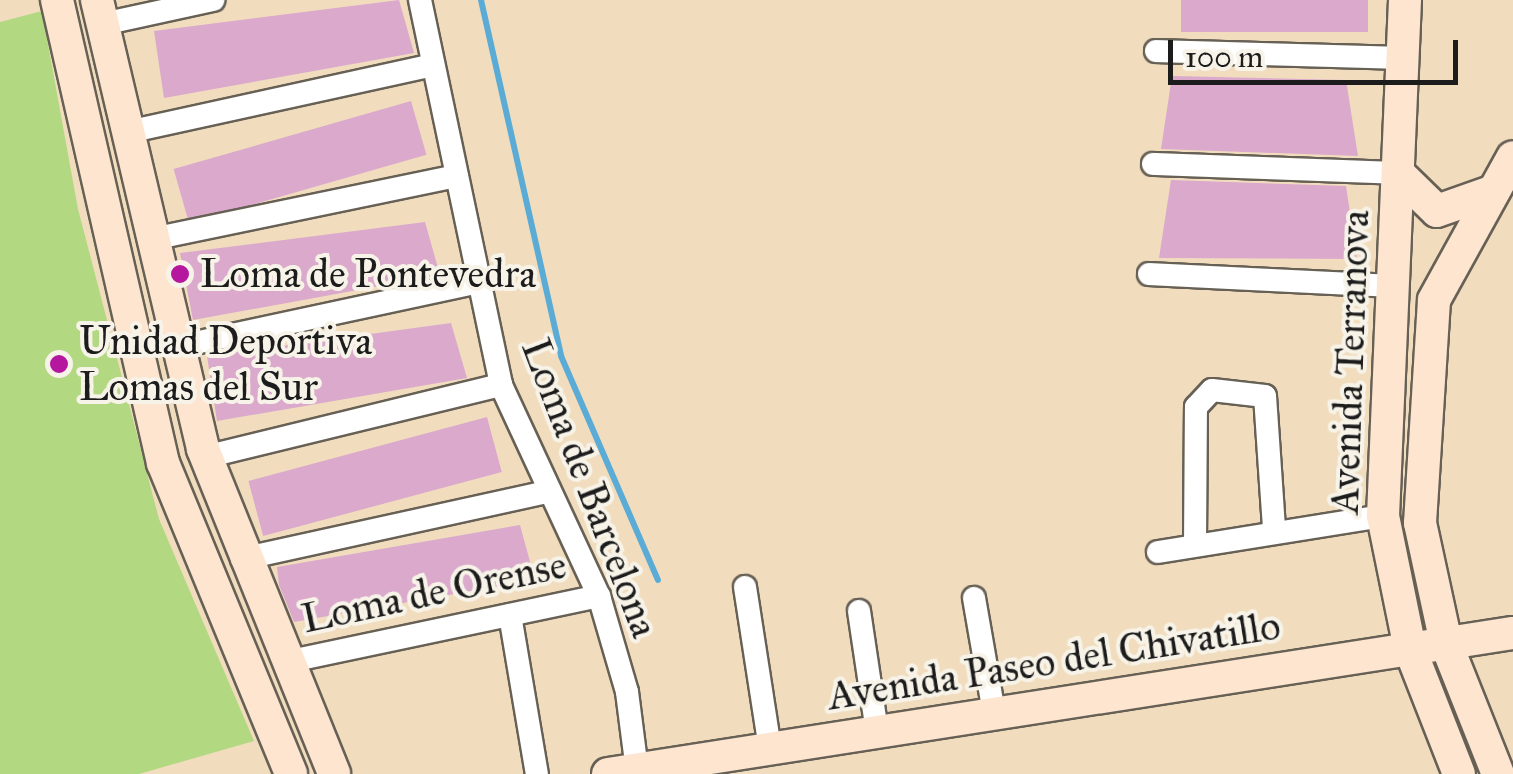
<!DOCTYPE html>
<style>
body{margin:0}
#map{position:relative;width:1513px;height:774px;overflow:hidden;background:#f1ddbe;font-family:"IM FELL Great Primer",serif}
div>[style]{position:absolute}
.green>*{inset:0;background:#b3d882}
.stream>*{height:6px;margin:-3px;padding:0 3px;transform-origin:3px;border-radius:3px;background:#5aabd5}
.building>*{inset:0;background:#daa9cc;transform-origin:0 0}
.roads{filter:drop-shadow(2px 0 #676055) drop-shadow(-2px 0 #676055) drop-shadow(0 2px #676055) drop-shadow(0 -2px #676055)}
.street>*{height:22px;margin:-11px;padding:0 11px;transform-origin:11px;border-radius:11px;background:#fff}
.secondary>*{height:32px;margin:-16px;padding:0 16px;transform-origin:16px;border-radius:16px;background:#fde5d0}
.dots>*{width:28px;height:28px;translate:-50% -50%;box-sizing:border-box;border:5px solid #f7f3e8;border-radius:50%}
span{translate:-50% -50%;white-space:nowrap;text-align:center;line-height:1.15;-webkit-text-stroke:8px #f7f3e8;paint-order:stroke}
.poi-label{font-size:40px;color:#1c1c1c}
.left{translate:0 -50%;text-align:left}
.street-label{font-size:40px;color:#1c1c1c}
.scale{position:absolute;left:1168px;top:40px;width:290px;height:45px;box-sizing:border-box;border:5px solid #1c1c1c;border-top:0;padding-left:12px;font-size:30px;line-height:35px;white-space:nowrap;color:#1c1c1c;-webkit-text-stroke:8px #f7f3e8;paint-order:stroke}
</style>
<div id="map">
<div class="green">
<i style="clip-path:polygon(42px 11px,78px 209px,159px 519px,254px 741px,139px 774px,0 774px,0 22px)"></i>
</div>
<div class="stream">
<i style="left:481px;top:0;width:365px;rotate:77.3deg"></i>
<i style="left:561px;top:356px;width:244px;rotate:66.6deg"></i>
</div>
<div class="building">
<i style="clip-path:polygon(399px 0,414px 53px,164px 98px,154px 31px)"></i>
<i style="left:1181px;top:0;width:187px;height:32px"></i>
<i style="clip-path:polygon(1172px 76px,1346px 80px,1358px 156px,1161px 149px)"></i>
<i style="left:411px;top:101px;width:56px;height:247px;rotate:74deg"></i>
<i style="clip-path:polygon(1171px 180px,1346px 186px,1357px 259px,1159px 258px)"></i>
<i style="clip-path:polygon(425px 222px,440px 275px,193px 320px,180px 253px)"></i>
<i style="clip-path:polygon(451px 323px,467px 378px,217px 421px,207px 356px)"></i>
<i style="left:487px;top:417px;width:57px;height:247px;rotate:75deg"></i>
<i style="clip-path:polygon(520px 525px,535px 580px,294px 622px,279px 585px,277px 567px)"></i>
</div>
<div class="roads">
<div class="street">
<i style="left:420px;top:0;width:393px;rotate:78.1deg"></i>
<i style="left:501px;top:385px;width:233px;rotate:65.1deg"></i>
<i style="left:599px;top:596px;width:100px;rotate:73.7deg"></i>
<i style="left:627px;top:692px;width:79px;rotate:82.7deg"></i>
<i style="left:103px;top:24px;width:113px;rotate:-12.3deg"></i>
<i style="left:1156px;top:51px;width:246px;rotate:1.6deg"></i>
<i style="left:128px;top:132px;width:312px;rotate:-12.4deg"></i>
<i style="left:1153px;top:164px;width:245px;rotate:2.1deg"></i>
<i style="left:152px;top:239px;width:311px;rotate:-11.7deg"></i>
<i style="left:1149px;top:274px;width:244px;rotate:2.8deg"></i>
<i style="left:176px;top:347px;width:310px;rotate:-12.1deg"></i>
<i style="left:205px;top:457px;width:305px;rotate:-13.7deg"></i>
<i style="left:1195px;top:544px;width:137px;rotate:-89.6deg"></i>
<i style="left:1196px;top:407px;width:23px;rotate:-47deg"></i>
<i style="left:1212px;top:390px;width:53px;rotate:6.5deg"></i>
<i style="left:1265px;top:396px;width:132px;rotate:86.1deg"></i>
<i style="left:1158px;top:552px;width:228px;rotate:-9.1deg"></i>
<i style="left:242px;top:559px;width:315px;rotate:-12.4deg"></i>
<i style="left:745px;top:587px;width:164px;rotate:81.2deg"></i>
<i style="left:974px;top:598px;width:117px;rotate:80.1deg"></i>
<i style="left:859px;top:611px;width:122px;rotate:81.5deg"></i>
<i style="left:510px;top:615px;width:161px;rotate:80.4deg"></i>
<i style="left:286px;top:662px;width:320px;rotate:-11.9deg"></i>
</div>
<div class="secondary">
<i style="left:57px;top:0;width:475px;rotate:77.1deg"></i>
<i style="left:163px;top:463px;width:336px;rotate:67.6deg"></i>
<i style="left:97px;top:0;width:461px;rotate:76.7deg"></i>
<i style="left:203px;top:449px;width:350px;rotate:68deg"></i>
<i style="left:1405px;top:0;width:516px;rotate:92.44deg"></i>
<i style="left:1383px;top:516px;width:136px;rotate:78.5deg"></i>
<i style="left:1410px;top:649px;width:134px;rotate:68.6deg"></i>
<i style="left:1398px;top:173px;width:54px;rotate:44.3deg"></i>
<i style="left:1437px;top:211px;width:60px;rotate:-19.3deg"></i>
<i style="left:608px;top:774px;width:916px;rotate:-8.86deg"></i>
<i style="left:1498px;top:774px;width:141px;rotate:-111.7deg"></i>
<i style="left:1446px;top:643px;width:123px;rotate:-102.2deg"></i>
<i style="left:1420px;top:523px;width:223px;rotate:-86.4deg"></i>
<i style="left:1434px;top:300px;width:163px;rotate:-61.1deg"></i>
</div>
</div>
<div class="dots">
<i style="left:180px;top:274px;background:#b5179e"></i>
<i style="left:59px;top:364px;background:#b5179e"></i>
</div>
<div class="poi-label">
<span class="left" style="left:200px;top:274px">Loma de Pontevedra</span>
<span class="left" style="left:79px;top:364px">Unidad Deportiva<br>Lomas del Sur</span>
</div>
<div class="street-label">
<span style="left:1350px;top:362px;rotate:-88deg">Avenida Terranova</span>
<span style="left:590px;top:488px;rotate:69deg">Loma de Barcelona</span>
<span style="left:434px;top:592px;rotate:-12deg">Loma de Orense</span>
<span style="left:1054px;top:661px;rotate:-9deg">Avenida Paseo del Chivatillo</span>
</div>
<div class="scale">100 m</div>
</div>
